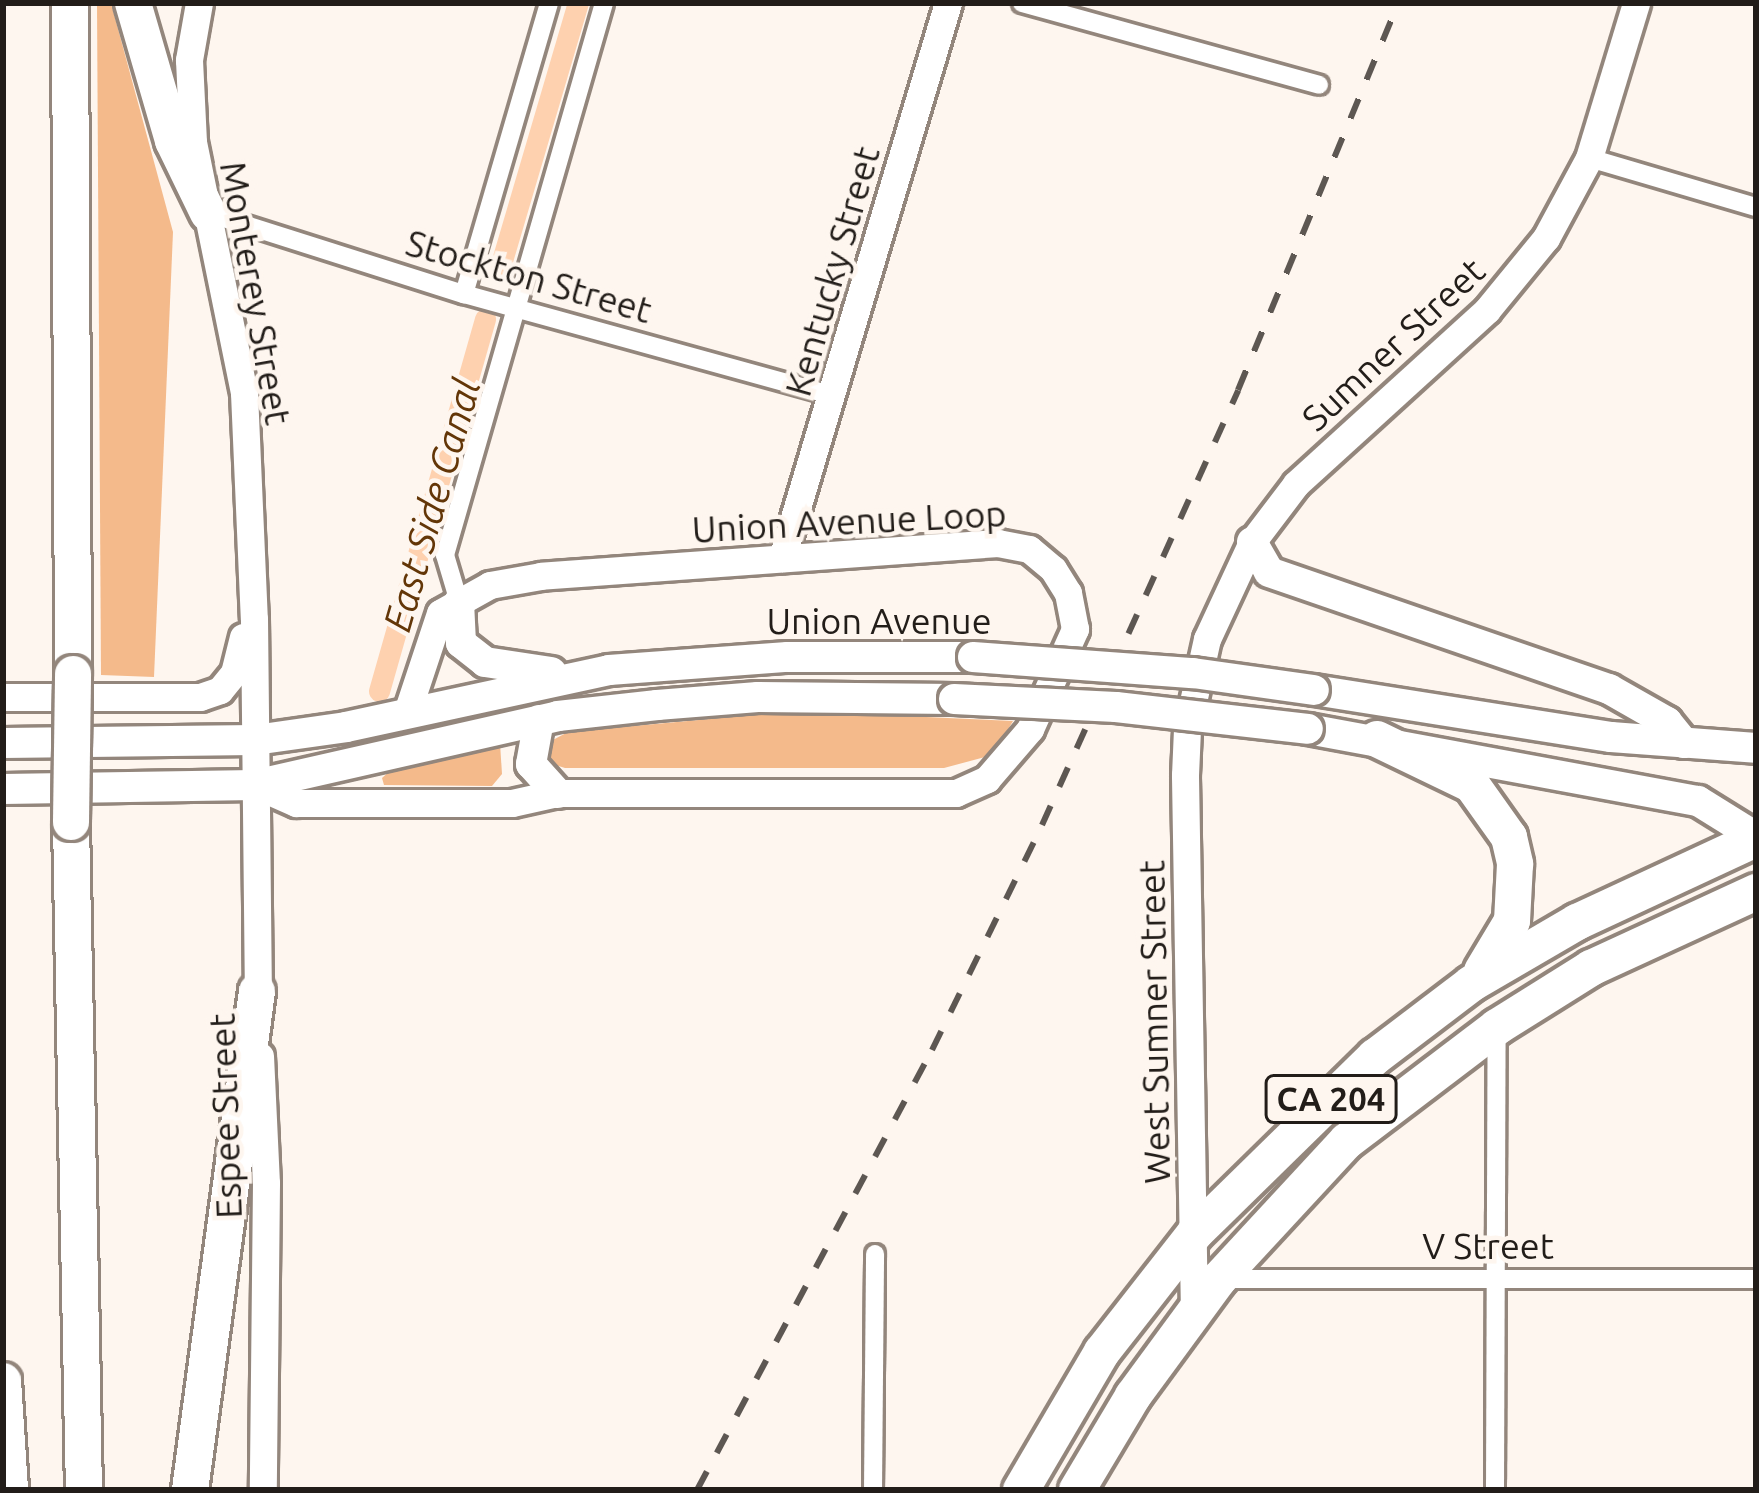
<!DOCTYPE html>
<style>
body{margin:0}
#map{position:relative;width:1759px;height:1493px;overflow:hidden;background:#fef6ef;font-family:Ubuntu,sans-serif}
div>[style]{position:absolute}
.green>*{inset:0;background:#f4ba8b}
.canal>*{height:21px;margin:-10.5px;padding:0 10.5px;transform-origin:10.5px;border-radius:10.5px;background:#fed1af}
.roads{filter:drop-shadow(3px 0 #93867c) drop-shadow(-3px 0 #93867c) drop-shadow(0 3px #93867c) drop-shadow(0 -3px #93867c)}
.street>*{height:18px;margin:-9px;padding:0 9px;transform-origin:9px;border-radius:9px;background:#fff}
.secondary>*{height:27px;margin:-13.5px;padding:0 13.5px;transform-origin:13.5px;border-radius:13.5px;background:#fff}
.primary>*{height:30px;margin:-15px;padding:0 15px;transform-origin:15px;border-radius:15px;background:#fff}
.highway>*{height:36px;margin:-18px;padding:0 18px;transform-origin:18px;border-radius:18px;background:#fff}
.rail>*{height:6px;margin-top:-3px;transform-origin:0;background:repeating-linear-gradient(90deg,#5d5752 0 21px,transparent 0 42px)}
.bridges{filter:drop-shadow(3px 0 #93867c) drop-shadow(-3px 0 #93867c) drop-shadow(0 3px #93867c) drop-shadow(0 -3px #93867c)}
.primary-bridge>*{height:30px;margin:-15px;padding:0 15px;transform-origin:15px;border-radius:15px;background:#fff}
.highway-bridge>*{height:36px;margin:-18px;padding:0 18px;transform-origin:18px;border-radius:18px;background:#fff}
span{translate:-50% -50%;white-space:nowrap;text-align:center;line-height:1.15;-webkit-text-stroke:9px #fef6ef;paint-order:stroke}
.shield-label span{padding:3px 9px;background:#fef6ef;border:3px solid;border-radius:9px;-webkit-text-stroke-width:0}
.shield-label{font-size:33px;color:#221d19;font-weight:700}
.street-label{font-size:36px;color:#221d19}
.water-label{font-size:39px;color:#633607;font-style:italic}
.frame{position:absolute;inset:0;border:6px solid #221d19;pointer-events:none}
</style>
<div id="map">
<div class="green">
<i style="clip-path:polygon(97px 3px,111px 3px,173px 232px,154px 677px,101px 675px)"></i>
<i style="clip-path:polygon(796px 711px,1013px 721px,997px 748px,985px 757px,944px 768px,565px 768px,552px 764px,546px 755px,549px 742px,568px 732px)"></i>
<i style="clip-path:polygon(500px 743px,502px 774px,492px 786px,384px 785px,382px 778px,391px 770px)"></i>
</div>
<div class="canal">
<i style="left:501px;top:264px;width:272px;rotate:-73.6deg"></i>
<i style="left:379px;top:691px;width:387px;rotate:-74.1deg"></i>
</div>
<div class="roads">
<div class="street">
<i style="left:1022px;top:3px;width:308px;rotate:15.4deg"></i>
<i style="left:1589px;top:158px;width:174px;rotate:16.4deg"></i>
<i style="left:208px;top:213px;width:269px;rotate:17.6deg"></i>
<i style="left:464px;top:294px;width:384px;rotate:15.4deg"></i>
<i style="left:464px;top:294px;width:303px;rotate:-73.7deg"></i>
<i style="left:459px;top:602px;width:49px;rotate:-106.6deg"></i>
<i style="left:445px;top:555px;width:574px;rotate:-73.93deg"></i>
<i style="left:1221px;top:1279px;width:535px"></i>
<i style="left:873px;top:1490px;width:236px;rotate:-89.5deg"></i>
<i style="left:1495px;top:1490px;width:463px;rotate:-89.8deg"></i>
</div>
<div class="secondary">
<i style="left:199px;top:3px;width:58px;rotate:100deg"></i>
<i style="left:189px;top:60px;width:82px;rotate:87.2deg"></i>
<i style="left:193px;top:142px;width:256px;rotate:78.5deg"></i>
<i style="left:244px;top:393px;width:226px;rotate:87.5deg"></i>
<i style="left:254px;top:619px;width:387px;rotate:89.4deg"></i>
<i style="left:782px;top:558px;width:579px;rotate:-73.35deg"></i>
<i style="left:3px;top:697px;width:197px"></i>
<i style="left:200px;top:697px;width:21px;rotate:-19deg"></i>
<i style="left:220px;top:690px;width:22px;rotate:-51deg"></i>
<i style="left:234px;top:673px;width:37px;rotate:-76deg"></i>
<i style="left:255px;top:785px;width:45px;rotate:23.7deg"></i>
<i style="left:296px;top:803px;width:216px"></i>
<i style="left:512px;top:803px;width:46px;rotate:-12.5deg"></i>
<i style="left:557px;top:793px;width:399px"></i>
<i style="left:956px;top:793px;width:34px;rotate:-24deg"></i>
<i style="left:987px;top:779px;width:66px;rotate:-49.3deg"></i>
<i style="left:1030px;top:729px;width:110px;rotate:-65.8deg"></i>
<i style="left:1075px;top:629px;width:37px;rotate:-101deg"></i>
<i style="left:1068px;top:593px;width:28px;rotate:-122deg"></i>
<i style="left:1053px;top:569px;width:31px;rotate:-140deg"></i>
<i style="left:1029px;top:549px;width:32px;rotate:-169deg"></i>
<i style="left:998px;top:543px;width:458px;rotate:175.9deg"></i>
<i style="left:541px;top:576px;width:52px;rotate:170deg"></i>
<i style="left:490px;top:585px;width:57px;rotate:150.8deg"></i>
<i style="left:440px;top:613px;width:104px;rotate:108.4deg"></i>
<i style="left:260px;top:1056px;width:127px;rotate:87.3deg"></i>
<i style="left:266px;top:1183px;width:307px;rotate:90.6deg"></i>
<i style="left:1194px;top:1314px;width:539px;rotate:-90.96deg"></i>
<i style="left:1185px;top:775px;width:46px;rotate:-87.5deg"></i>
<i style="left:1187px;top:729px;width:92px;rotate:-77.5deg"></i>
<i style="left:1207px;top:639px;width:107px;rotate:-65.1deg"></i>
<i style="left:1252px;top:542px;width:73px;rotate:-52.8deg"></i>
<i style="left:1296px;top:484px;width:258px;rotate:-42.3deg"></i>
<i style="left:1487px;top:310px;width:93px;rotate:-50.7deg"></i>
<i style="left:1546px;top:238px;width:91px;rotate:-61.7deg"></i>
<i style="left:1589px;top:158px;width:162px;rotate:-73.1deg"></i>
</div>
<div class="primary">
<i style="left:1252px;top:542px;width:34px;rotate:60deg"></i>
<i style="left:1269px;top:572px;width:360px;rotate:19deg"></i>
<i style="left:1609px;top:689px;width:67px;rotate:29.6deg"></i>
<i style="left:1667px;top:722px;width:27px;rotate:51deg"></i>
<i style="left:459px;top:602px;width:41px;rotate:87.2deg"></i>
<i style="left:461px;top:643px;width:31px;rotate:38deg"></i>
<i style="left:485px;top:662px;width:67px;rotate:8.6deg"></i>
<i style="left:1314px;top:690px;width:301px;rotate:9deg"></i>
<i style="left:1611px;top:737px;width:145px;rotate:4.3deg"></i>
<i style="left:539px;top:720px;width:45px;rotate:100.3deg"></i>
<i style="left:531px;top:764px;width:39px;rotate:48deg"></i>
<i style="left:1308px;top:729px;width:397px;rotate:10.5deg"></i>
<i style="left:1698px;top:801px;width:68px;rotate:31.8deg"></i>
<i style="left:3px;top:743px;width:252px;rotate:-0.7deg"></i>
<i style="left:255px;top:740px;width:92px;rotate:-8.1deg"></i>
<i style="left:346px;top:727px;width:269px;rotate:-12.2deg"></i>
<i style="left:609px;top:670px;width:179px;rotate:-4.2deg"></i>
<i style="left:788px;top:657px;width:185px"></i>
<i style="left:3px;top:789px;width:252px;rotate:-0.9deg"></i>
<i style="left:255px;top:785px;width:311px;rotate:-12.8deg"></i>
<i style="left:558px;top:716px;width:100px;rotate:-6.3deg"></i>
<i style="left:657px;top:705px;width:101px;rotate:-4.5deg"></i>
<i style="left:758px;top:697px;width:196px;rotate:0.6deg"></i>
</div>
<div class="highway">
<i style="left:70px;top:3px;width:671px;rotate:89.74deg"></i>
<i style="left:133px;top:3px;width:144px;rotate:73.8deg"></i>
<i style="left:173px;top:141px;width:80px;rotate:64.1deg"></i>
<i style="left:1377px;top:739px;width:106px;rotate:25.8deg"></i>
<i style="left:1472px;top:785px;width:64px;rotate:54.6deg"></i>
<i style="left:1509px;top:837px;width:28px;rotate:77deg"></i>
<i style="left:1515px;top:864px;width:57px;rotate:93deg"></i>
<i style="left:1512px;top:921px;width:58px;rotate:121deg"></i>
<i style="left:71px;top:822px;width:668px;rotate:88.89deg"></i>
<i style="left:3px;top:1381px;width:109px;rotate:86.3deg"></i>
<i style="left:190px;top:1490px;width:503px;rotate:-82.35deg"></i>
<i style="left:1021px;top:1490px;width:160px;rotate:-59.6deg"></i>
<i style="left:1102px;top:1352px;width:151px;rotate:-52deg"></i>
<i style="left:1195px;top:1233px;width:252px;rotate:-44.4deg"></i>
<i style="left:1375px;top:1057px;width:121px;rotate:-37.2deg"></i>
<i style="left:1471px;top:984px;width:123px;rotate:-30.3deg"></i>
<i style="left:1577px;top:922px;width:197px;rotate:-24.9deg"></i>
<i style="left:1077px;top:1490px;width:109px;rotate:-59.2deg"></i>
<i style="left:1133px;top:1396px;width:145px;rotate:-53.7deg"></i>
<i style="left:1219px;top:1279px;width:188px;rotate:-47.2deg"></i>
<i style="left:1347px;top:1141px;width:188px;rotate:-37.2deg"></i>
<i style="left:1497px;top:1027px;width:111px;rotate:-32.1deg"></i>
<i style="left:1591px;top:968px;width:182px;rotate:-24.7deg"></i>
</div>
</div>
<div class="rail">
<i style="left:697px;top:1490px;width:499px;rotate:-61.9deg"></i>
<i style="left:932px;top:1050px;width:250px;rotate:-63.9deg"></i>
<i style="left:1042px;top:825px;width:477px;rotate:-65.7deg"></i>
<i style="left:1238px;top:390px;width:419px;rotate:-67.5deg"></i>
</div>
<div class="bridges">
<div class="primary-bridge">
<i style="left:973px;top:657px;width:221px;rotate:4.2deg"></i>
<i style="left:1193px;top:673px;width:122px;rotate:8deg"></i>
<i style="left:954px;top:699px;width:162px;rotate:2.8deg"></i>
<i style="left:1116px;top:707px;width:193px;rotate:6.5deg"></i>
</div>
<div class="highway-bridge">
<i style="left:71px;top:822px;width:148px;rotate:-89.2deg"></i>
</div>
</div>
<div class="shield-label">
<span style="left:1331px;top:1099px">CA 204</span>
</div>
<div class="street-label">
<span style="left:832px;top:271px;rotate:-74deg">Kentucky Street</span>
<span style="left:529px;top:276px;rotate:16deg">Stockton Street</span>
<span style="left:256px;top:293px;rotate:80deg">Monterey Street</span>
<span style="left:1393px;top:344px;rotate:-43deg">Sumner Street</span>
<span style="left:849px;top:521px;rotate:-3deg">Union Avenue Loop</span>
<span style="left:879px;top:621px">Union Avenue</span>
<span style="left:1154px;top:1022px;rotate:-91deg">West Sumner Street</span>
<span style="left:225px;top:1116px;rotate:-92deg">Espee Street</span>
<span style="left:1488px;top:1246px">V Street</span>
</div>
<div class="water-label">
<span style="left:432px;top:505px;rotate:-74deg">East Side Canal</span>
</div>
<div class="frame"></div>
</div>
